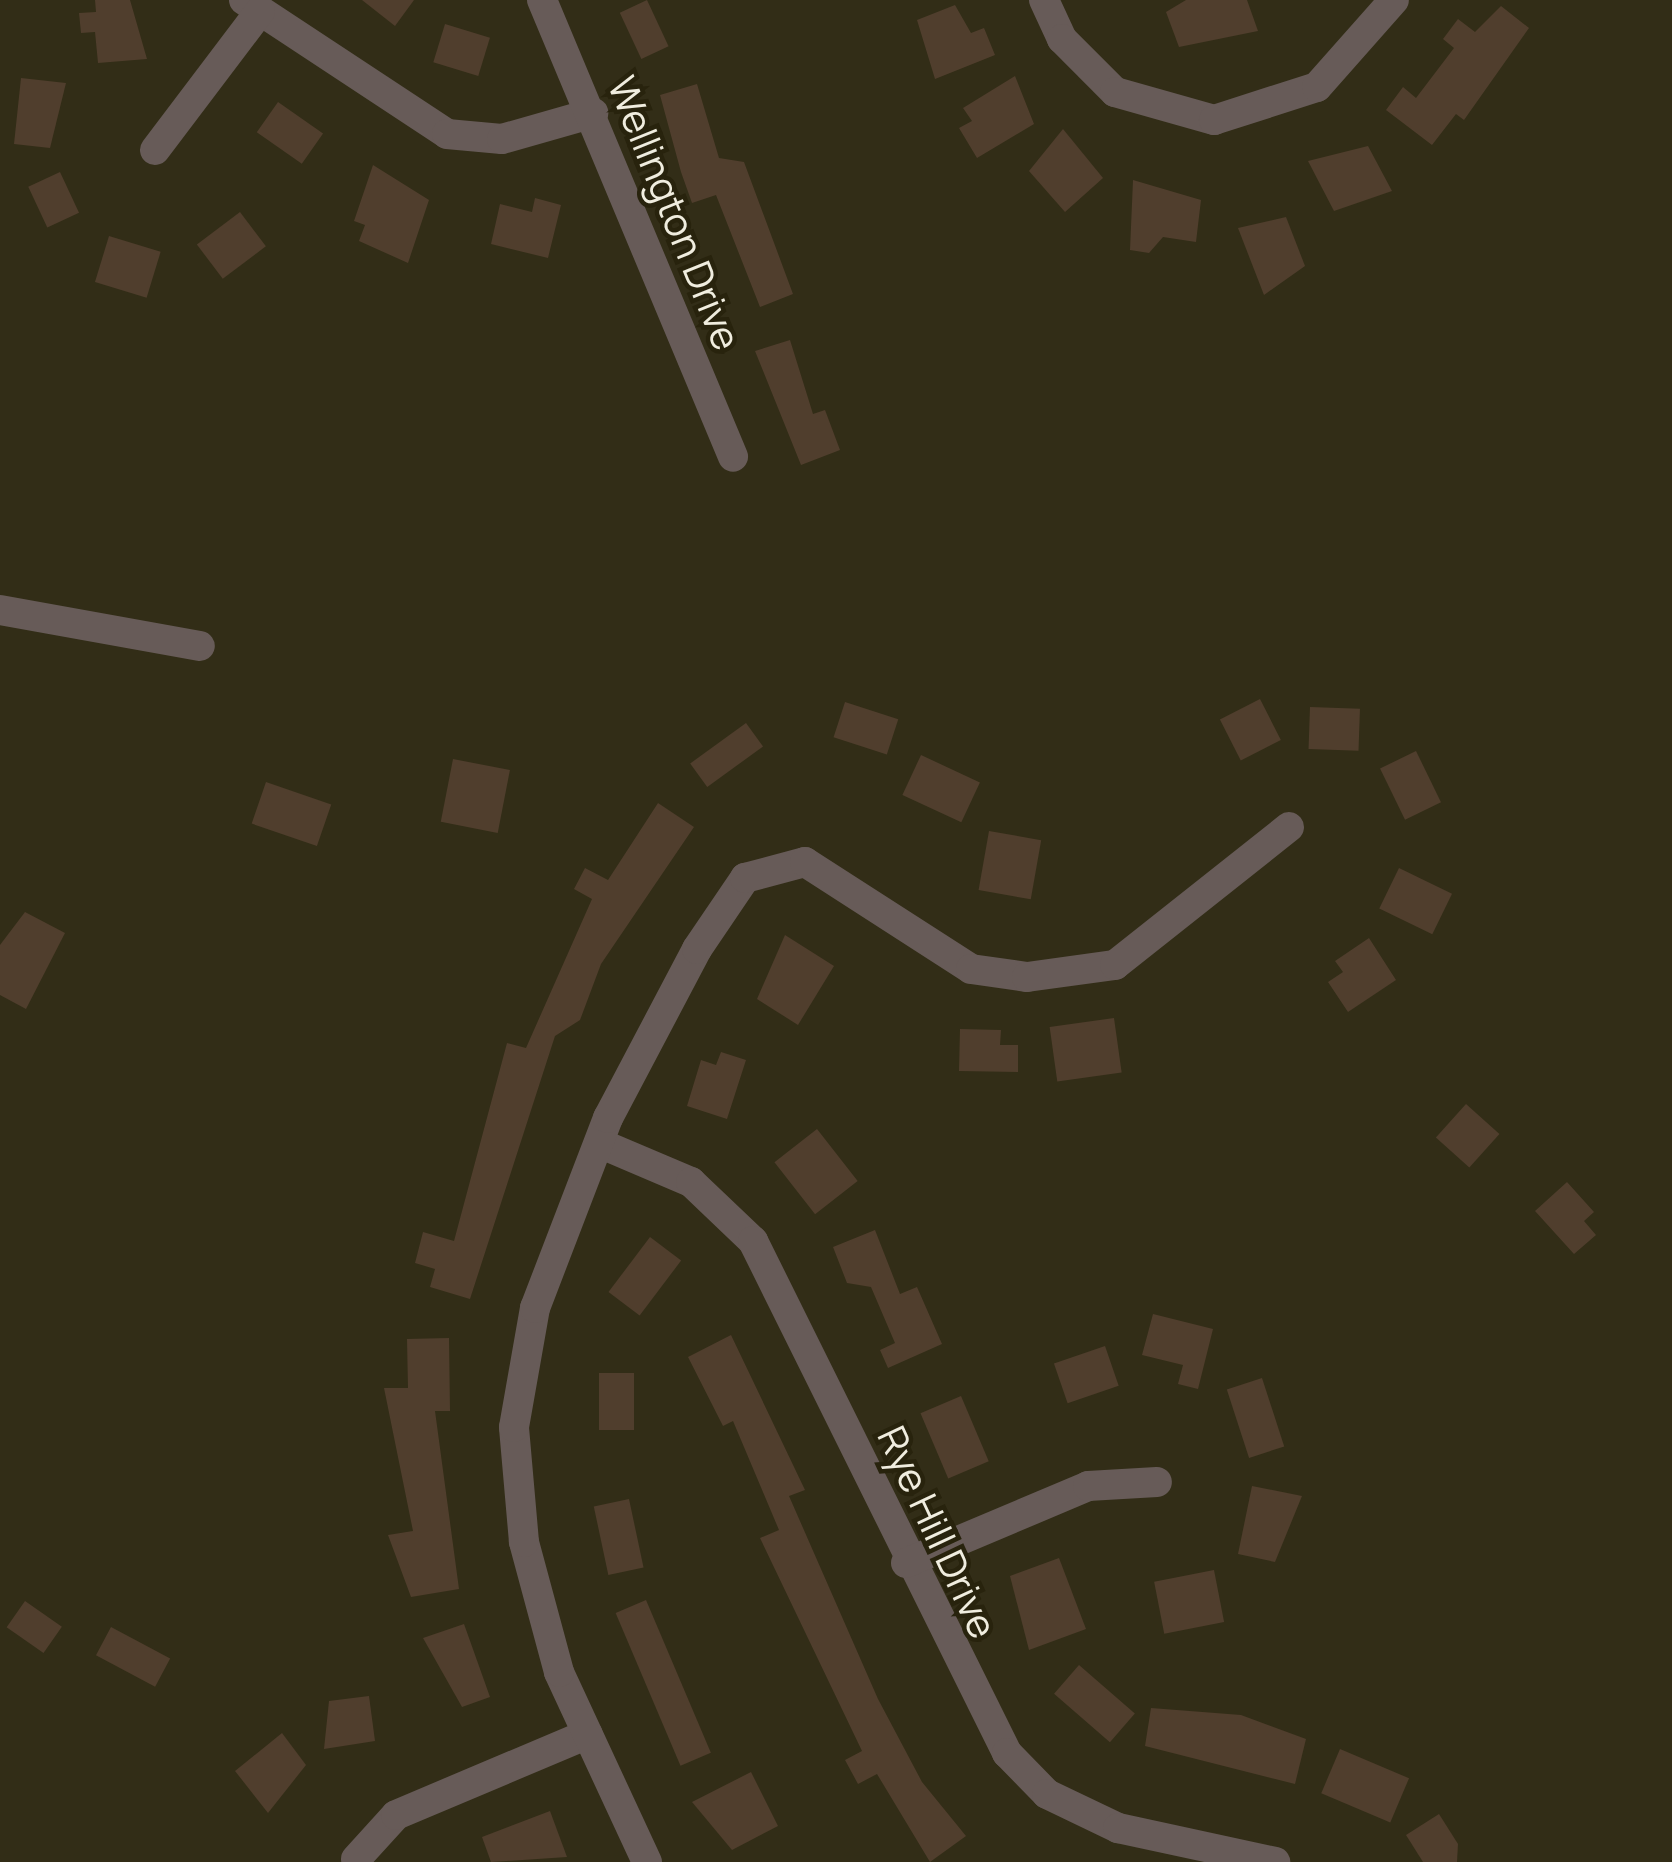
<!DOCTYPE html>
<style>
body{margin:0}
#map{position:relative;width:1672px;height:1862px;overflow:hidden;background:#322d17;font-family:Manrope,sans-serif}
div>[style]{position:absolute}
.building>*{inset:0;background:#503e2d;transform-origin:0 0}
.minor>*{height:30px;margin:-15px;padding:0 15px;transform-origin:15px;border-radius:15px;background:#675b58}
span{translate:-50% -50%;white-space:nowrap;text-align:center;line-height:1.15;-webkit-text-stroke:9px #28230d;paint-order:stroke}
.street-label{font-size:39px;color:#f0eddf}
</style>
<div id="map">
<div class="building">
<i style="clip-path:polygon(95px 0,130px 0,147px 59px,98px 63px,95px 32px,81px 33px,79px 13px,96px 12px)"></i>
<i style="clip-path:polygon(362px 0,414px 0,395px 26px)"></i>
<i style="left:647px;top:0;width:51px;height:30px;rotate:65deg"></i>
<i style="clip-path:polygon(1186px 0,1247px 0,1258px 31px,1179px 47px,1166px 12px)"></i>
<i style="clip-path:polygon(955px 5px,971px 33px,984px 28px,995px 55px,935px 79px,917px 20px)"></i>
<i style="clip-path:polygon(1501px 6px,1529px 28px,1464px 120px,1456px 114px,1432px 145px,1386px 110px,1403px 87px,1416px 98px,1454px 48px,1443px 39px,1458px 19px,1475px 32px)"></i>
<i style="left:445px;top:24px;width:47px;height:40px;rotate:17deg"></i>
<i style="clip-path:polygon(1015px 76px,1034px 124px,977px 158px,959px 128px,972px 121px,963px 108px)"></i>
<i style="clip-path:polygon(21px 78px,66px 83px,50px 148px,14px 144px)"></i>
<i style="clip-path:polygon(697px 84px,719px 158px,744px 162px,793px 294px,760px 307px,716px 195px,692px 203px,681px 172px,660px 95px)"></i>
<i style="left:278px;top:102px;width:55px;height:37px;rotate:35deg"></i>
<i style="clip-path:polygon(1063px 129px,1103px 178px,1065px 212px,1029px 171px)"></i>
<i style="clip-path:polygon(1368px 146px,1392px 191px,1334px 211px,1308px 161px)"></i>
<i style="clip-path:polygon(373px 165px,429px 200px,408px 263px,359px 241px,365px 225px,354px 221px)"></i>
<i style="left:60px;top:172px;width:45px;height:35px;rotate:65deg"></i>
<i style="clip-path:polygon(1133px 180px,1201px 200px,1196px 242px,1163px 237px,1149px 253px,1130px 250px)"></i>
<i style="clip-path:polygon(535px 198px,561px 205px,548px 258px,491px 244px,500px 204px,532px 212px)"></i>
<i style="left:240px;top:212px;width:43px;height:54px;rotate:53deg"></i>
<i style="clip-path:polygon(1286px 217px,1305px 266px,1264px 295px,1238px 228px)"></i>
<i style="left:109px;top:236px;width:54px;height:48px;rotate:17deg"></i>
<i style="clip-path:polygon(790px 340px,813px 414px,825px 410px,840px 450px,801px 465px,755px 351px)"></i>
<i style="left:1260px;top:699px;width:46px;height:45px;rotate:63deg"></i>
<i style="left:845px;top:702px;width:56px;height:37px;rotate:18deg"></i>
<i style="left:1310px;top:707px;width:50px;height:42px;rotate:2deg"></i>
<i style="left:746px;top:723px;width:29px;height:69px;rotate:54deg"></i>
<i style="left:1416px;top:751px;width:57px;height:40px;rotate:64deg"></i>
<i style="left:921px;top:755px;width:65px;height:44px;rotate:25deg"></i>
<i style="left:453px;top:759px;width:58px;height:64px;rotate:11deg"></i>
<i style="left:266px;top:782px;width:69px;height:44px;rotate:19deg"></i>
<i style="clip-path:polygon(658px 803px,694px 827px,601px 964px,580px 1020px,555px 1036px,470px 1299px,430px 1287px,435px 1269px,415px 1263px,423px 1232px,454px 1241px,507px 1043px,526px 1048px,592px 899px,574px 889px,585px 868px,608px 880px)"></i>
<i style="left:989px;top:831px;width:53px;height:60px;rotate:10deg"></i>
<i style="left:1399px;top:868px;width:59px;height:45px;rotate:26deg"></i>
<i style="clip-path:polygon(25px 912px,65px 933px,26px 1009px,0 995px,0 945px)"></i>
<i style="clip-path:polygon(785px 935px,834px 966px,798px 1025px,757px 999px)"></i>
<i style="clip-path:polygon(1369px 938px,1396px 980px,1348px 1012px,1328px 982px,1343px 972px,1335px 961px)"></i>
<i style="left:1114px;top:1018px;width:55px;height:65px;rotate:82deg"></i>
<i style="clip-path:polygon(960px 1029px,1001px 1030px,1000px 1045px,1018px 1045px,1018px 1072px,959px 1071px)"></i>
<i style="clip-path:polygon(721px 1052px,746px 1060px,727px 1119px,687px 1106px,701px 1060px,716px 1065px)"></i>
<i style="left:1466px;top:1104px;width:45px;height:45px;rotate:42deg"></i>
<i style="left:817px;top:1129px;width:66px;height:54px;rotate:52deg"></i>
<i style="clip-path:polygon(1567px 1182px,1594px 1212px,1584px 1221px,1596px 1235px,1574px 1254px,1535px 1211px)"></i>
<i style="clip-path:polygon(875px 1230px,900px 1294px,917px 1287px,942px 1344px,888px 1368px,880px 1350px,895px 1343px,871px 1287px,847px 1283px,833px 1247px)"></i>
<i style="left:650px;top:1237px;width:39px;height:69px;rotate:37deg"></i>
<i style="clip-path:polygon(1153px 1314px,1213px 1329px,1198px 1389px,1178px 1384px,1183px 1365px,1142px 1355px)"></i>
<i style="clip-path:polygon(731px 1335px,805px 1490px,789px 1496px,878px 1699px,922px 1782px,966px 1836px,930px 1862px,877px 1774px,858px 1784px,845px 1760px,862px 1751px,760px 1538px,779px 1530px,733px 1421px,723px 1426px,688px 1357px)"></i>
<i style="clip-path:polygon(449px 1338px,450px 1411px,435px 1411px,459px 1589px,411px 1597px,388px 1535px,413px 1531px,384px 1388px,408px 1388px,407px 1339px)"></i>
<i style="left:1105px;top:1346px;width:42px;height:54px;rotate:71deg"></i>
<i style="left:599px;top:1373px;width:35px;height:57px"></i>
<i style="left:1262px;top:1378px;width:72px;height:37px;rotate:72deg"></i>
<i style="left:961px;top:1396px;width:71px;height:44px;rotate:67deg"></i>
<i style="clip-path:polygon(1252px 1486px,1302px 1496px,1275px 1562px,1238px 1554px)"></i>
<i style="left:629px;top:1499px;width:70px;height:36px;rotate:78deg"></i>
<i style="clip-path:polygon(1059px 1558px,1086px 1629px,1029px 1650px,1010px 1576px)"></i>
<i style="left:1214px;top:1570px;width:53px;height:61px;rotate:79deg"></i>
<i style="left:646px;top:1600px;width:166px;height:33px;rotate:67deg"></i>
<i style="left:25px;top:1601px;width:45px;height:32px;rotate:35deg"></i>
<i style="clip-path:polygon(464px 1624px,490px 1697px,462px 1707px,423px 1638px)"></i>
<i style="left:111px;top:1627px;width:67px;height:32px;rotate:28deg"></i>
<i style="left:1079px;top:1665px;width:74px;height:38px;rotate:41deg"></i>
<i style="clip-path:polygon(369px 1696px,375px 1741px,324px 1749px,329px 1701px)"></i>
<i style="clip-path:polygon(1151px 1708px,1241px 1715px,1306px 1739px,1295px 1784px,1145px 1746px)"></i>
<i style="clip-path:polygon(282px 1733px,306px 1765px,268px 1813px,235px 1771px)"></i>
<i style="left:1340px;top:1749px;width:75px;height:48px;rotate:23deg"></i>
<i style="clip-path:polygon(751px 1772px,778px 1826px,732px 1850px,692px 1802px)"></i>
<i style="clip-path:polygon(550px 1811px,567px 1857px,491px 1862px,482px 1837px)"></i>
<i style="clip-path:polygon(1439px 1814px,1458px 1844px,1457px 1862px,1423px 1862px,1406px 1835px)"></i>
</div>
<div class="minor">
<i style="left:244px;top:0;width:243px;rotate:33.4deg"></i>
<i style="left:447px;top:134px;width:55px;rotate:5.2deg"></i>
<i style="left:502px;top:139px;width:95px;rotate:-15.9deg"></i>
<i style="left:542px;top:0;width:495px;rotate:67.3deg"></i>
<i style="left:1044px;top:0;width:43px;rotate:65.2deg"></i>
<i style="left:1062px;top:39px;width:75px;rotate:45deg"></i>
<i style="left:1115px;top:92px;width:103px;rotate:15.8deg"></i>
<i style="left:1214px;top:120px;width:108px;rotate:-17.8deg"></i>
<i style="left:1317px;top:87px;width:116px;rotate:-48.5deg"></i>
<i style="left:155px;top:150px;width:174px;rotate:-52.9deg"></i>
<i style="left:0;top:610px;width:203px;rotate:10.2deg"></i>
<i style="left:599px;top:1143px;width:100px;rotate:23deg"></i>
<i style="left:691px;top:1182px;width:86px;rotate:43.6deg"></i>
<i style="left:753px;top:1241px;width:572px;rotate:63.61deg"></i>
<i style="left:1007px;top:1753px;width:57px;rotate:45.7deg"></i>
<i style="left:1047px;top:1794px;width:79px;rotate:25.6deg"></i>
<i style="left:1118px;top:1828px;width:161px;rotate:12.2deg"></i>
<i style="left:906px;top:1563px;width:198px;rotate:-22.9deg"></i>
<i style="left:1088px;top:1486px;width:69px;rotate:-3.3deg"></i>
<i style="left:356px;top:1859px;width:59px;rotate:-47.7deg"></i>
<i style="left:396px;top:1815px;width:208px;rotate:-22.9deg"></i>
<i style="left:647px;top:1862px;width:209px;rotate:-114.9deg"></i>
<i style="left:559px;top:1672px;width:135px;rotate:-105.1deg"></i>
<i style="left:524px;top:1542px;width:115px;rotate:-95deg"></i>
<i style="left:514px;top:1427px;width:121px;rotate:-80deg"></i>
<i style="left:535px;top:1308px;width:204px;rotate:-69deg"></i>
<i style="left:608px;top:1118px;width:191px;rotate:-62.2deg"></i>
<i style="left:697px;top:949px;width:86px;rotate:-55.9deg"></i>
<i style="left:745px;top:878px;width:62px;rotate:-14.9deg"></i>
<i style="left:805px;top:862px;width:197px;rotate:32.8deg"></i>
<i style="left:971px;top:969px;width:57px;rotate:8.1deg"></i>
<i style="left:1027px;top:977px;width:89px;rotate:-7.8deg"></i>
<i style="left:1115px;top:965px;width:222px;rotate:-38.4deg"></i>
</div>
<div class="street-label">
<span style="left:675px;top:213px;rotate:68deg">Wellington Drive</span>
<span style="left:938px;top:1532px;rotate:65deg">Rye Hill Drive</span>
</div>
</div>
